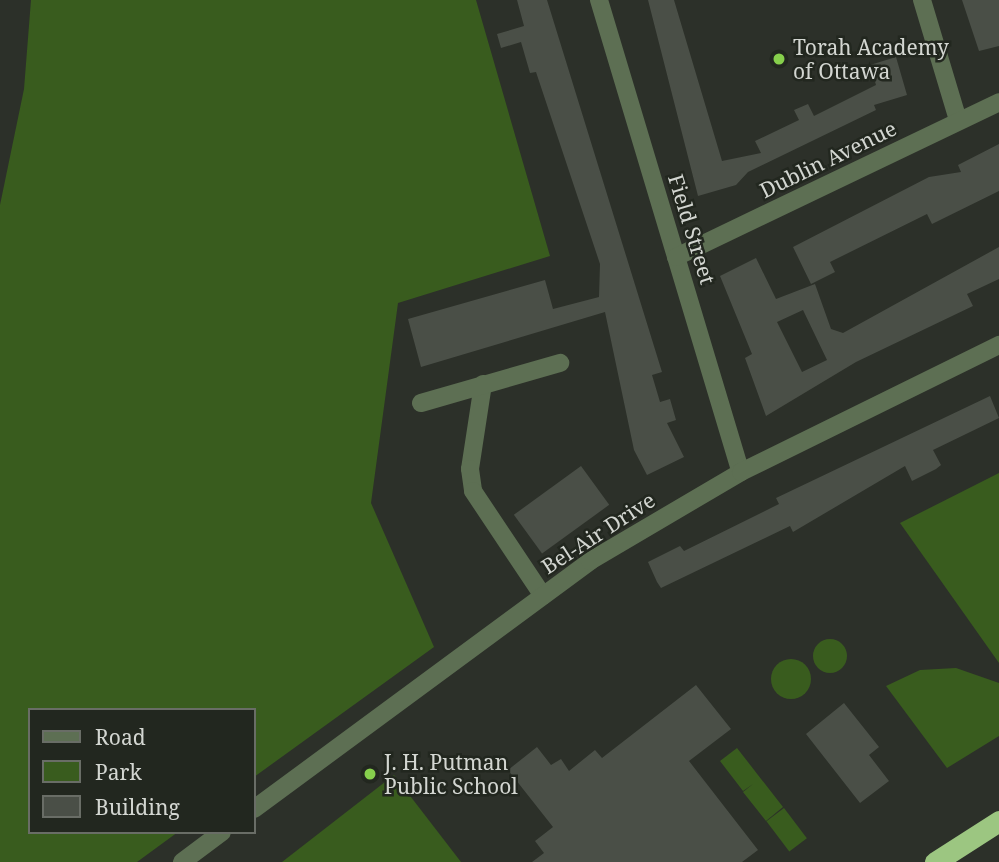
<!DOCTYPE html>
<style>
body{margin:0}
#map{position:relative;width:999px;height:862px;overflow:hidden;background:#2c3029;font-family:"Noto Serif",serif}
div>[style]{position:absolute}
.green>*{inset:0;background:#395c1e;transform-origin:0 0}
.round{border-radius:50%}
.building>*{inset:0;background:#4a4f47;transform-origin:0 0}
.minor>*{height:18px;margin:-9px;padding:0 9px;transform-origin:9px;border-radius:9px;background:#5d6f53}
.highway>*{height:21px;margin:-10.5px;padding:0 10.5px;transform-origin:10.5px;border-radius:10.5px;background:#9cc681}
.dots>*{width:19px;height:19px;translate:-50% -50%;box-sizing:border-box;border:4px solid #22271f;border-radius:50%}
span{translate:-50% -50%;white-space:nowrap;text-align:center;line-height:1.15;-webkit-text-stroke:5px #22271f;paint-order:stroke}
.poi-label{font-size:21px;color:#d3d6d1}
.left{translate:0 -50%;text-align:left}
.street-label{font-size:21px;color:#d3d6d1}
.legend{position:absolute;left:28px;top:708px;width:228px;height:126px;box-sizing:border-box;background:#22271f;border:2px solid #696d66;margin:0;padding:9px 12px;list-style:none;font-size:21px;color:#d3d6d1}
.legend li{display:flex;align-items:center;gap:14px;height:35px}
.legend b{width:35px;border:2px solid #696d66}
</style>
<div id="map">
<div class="green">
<i style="clip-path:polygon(31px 0,476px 0,550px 256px,398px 303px,371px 503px,434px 647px,254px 777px,254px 710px,30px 710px,30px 832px,178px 832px,137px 862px,0 862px,0 205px,24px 89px)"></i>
<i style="clip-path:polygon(999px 473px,999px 663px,900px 523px)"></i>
<i class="round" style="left:813px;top:639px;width:34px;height:34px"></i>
<i class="round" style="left:771px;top:659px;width:40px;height:40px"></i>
<i style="clip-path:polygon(956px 668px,999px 683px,999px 736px,947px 768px,886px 686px,920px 670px)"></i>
<i style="clip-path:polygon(737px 748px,783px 807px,766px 821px,743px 792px,753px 784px,743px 791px,720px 761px)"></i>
<i style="clip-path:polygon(394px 775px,461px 862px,282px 862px)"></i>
<i style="left:784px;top:808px;width:38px;height:22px;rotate:53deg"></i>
</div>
<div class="building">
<i style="clip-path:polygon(517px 0,547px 0,662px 372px,652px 375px,660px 402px,670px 399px,676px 420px,667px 423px,684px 457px,647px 475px,634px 450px,605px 312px,421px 367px,408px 319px,545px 280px,553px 309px,599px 297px,600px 264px,536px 72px,530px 73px,521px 42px,501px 48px,497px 34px,524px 26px)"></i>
<i style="clip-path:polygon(648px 0,674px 0,722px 161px,761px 153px,755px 141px,799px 120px,794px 110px,808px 104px,814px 116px,876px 85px,870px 65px,896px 57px,907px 95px,874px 105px,876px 110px,748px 172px,736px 185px,698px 196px)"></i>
<i style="clip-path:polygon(962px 0,999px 0,999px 46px,979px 51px)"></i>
<i style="clip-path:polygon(999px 144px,999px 191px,932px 224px,927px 214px,830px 262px,835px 272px,811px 284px,793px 247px,929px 177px,961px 172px,958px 165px)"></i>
<i style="clip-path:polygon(evenodd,999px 247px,999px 279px,967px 294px,973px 306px,856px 362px,766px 416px,745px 358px,752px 354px,720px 276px,756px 258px,776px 299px,815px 284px,831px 329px,843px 333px,999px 247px,803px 310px,827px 360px,802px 372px,777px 322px,803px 310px)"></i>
<i style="clip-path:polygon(990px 396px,999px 418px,933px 450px,941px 465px,936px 469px,912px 481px,905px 466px,793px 532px,790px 526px,661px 588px,657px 582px,648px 562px,680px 546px,684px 551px,779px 504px,776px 498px)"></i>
<i style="left:581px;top:466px;width:48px;height:83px;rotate:54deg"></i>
<i style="clip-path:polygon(696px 685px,731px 729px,689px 761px,758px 850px,742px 862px,532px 862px,544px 853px,535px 841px,553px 827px,508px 770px,537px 747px,551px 765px,561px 759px,569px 771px,595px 750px,602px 758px)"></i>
<i style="clip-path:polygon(844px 703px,879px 747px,869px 755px,889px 781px,860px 803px,806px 734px)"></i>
</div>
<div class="minor">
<i style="left:599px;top:0;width:493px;rotate:73.3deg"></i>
<i style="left:922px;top:0;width:125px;rotate:73.3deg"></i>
<i style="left:676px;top:257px;width:358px;rotate:-25.6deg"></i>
<i style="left:483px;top:384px;width:86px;rotate:98.7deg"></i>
<i style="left:470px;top:469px;width:22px;rotate:82deg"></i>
<i style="left:473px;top:491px;width:126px;rotate:56.3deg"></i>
<i style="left:421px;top:403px;width:145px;rotate:-16.1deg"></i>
<i style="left:254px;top:809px;width:418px;rotate:-36.4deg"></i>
<i style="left:590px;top:561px;width:175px;rotate:-30.5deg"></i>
<i style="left:741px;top:472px;width:288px;rotate:-26.2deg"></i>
<i style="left:182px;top:862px;width:50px;rotate:-36.9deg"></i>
</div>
<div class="highway">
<i style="left:935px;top:862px;width:76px;rotate:-32.6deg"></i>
</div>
<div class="dots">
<i style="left:779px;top:59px;background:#86cf4c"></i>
<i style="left:370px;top:774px;background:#86cf4c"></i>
</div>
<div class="poi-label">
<span class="left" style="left:793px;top:59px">Torah Academy<br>of Ottawa</span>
<span class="left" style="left:384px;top:774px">J. H. Putman<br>Public School</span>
</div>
<div class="street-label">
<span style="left:828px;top:159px;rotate:-26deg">Dublin Avenue</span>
<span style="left:692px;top:229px;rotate:73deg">Field Street</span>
<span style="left:598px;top:533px;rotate:-33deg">Bel-Air Drive</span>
</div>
<ul class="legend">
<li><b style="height:9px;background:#5d6f53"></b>Road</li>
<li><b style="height:19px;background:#395c1e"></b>Park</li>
<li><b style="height:19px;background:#4a4f47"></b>Building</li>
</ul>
</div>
